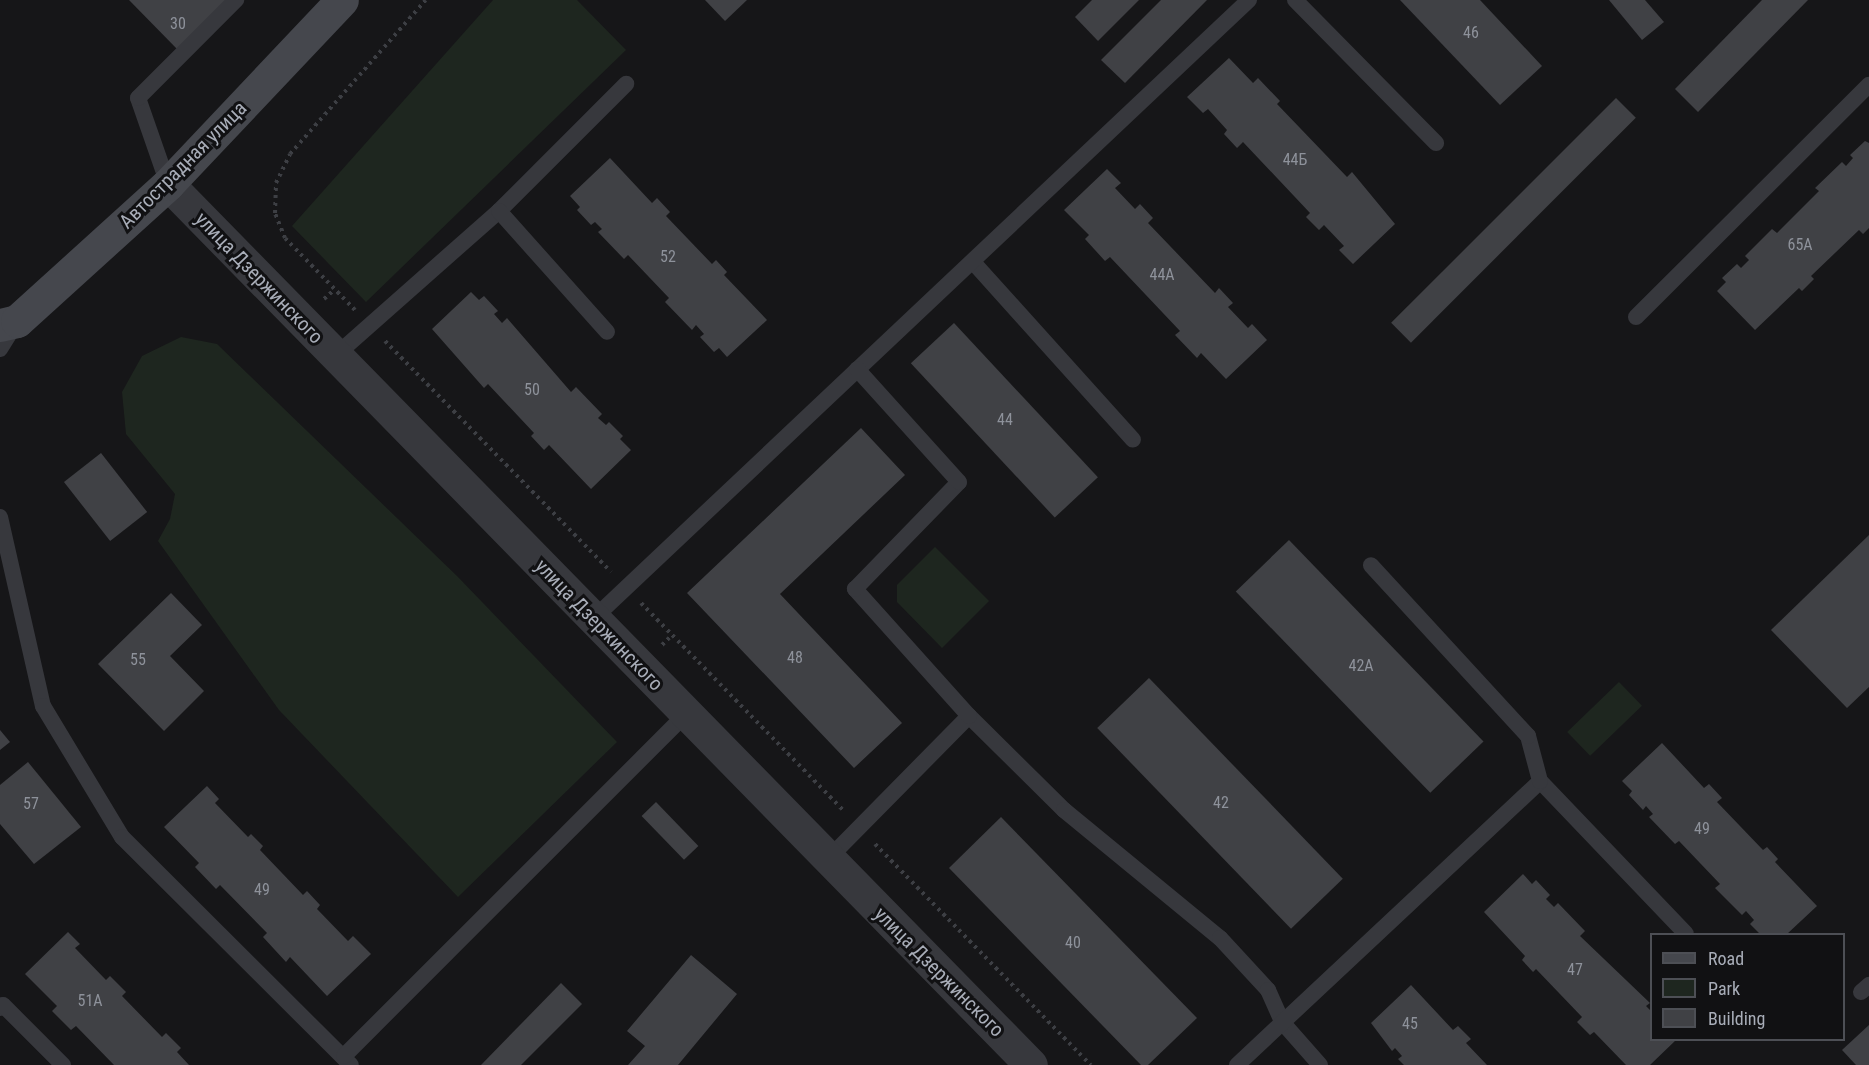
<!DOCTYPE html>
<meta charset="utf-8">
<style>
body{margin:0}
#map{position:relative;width:1869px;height:1065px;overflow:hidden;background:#161618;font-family:"Roboto Condensed",sans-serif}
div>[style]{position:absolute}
.green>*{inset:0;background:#1e261f;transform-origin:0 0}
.building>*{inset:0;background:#404145;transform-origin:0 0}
.path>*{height:4px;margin-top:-2px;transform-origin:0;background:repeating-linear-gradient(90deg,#3d3f44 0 3px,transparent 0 7.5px)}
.service>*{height:16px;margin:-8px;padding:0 8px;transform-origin:8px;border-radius:8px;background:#37383d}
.tertiary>*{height:33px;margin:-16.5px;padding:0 16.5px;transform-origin:16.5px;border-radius:16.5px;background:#37383d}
.secondary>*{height:33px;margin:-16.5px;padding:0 16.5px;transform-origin:16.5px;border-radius:16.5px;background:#45474d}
span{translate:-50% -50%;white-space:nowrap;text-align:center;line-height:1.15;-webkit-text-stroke:6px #111113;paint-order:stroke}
.number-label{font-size:16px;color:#8e929b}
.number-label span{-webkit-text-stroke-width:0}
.street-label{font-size:20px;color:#a8adb8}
.legend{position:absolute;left:1650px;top:933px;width:195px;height:108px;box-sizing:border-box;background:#111113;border:2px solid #4d4f55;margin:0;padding:8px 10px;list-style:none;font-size:18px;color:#a8adb8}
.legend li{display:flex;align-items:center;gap:12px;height:30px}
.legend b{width:30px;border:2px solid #4d4f55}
</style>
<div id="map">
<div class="green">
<i style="clip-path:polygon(493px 0,577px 0,626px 50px,366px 302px,292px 226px)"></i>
<i style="clip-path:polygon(181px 337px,217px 344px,457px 576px,617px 742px,458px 897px,279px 710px,158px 541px,170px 519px,175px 494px,126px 434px,122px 392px,142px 356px)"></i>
<i style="clip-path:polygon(935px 547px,989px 601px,942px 648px,897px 602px,897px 585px)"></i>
<i style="left:1619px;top:682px;width:33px;height:72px;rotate:46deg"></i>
</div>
<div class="building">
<i style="clip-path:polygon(129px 0,227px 0,177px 49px)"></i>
<i style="clip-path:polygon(705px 0,747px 0,725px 21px)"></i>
<i style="clip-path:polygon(1092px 0,1139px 0,1098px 41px,1075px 17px)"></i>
<i style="clip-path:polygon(1161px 0,1207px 0,1125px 83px,1101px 60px)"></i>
<i style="clip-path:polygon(1400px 0,1480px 0,1542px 66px,1500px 105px)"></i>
<i style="clip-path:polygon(1609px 0,1645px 0,1664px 22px,1642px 40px)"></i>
<i style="clip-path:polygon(1762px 0,1808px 0,1698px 112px,1675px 89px)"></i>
<i style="clip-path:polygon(1229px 58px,1253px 83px,1258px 78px,1280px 101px,1277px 104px,1347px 177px,1352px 172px,1395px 224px,1353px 264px,1339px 250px,1344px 246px,1324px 225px,1319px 230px,1306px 217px,1310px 213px,1243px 142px,1237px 148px,1224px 134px,1227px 130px,1208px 109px,1203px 113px,1187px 97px)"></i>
<i style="left:1616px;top:98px;width:28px;height:318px;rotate:45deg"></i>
<i style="clip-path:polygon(1865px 141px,1869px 143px,1869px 228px,1863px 234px,1859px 230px,1811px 276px,1814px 279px,1802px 291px,1799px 288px,1755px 330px,1717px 291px,1726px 282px,1722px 278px,1737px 264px,1741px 268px,1749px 260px,1745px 256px,1772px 229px,1777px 233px,1819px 191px,1815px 188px,1842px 162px,1846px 166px,1853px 158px,1850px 155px)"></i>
<i style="clip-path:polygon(610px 158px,652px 203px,657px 198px,670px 212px,666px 216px,712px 264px,716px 260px,727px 272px,724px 275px,767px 320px,727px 357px,719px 348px,714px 352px,700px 337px,704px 334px,696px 325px,692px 330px,665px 302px,669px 298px,628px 255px,624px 259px,598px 232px,602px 229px,595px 222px,591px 225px,577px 210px,580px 207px,570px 196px)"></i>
<i style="clip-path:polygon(1107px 169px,1121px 183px,1115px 188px,1135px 209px,1140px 204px,1153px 218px,1148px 223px,1215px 293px,1219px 288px,1233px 303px,1228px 307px,1248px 328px,1252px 324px,1267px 340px,1226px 379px,1201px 353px,1197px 358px,1175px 335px,1180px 331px,1110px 257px,1105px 261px,1085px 239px,1089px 235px,1064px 210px)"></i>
<i style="clip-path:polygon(471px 292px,479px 300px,484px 296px,498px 311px,494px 314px,502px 323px,507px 318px,571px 392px,576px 387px,602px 414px,598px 418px,606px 425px,609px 422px,623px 436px,620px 439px,631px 450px,591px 489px,549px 445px,544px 450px,531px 436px,534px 433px,488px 384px,484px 388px,432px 329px)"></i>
<i style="left:954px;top:323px;width:211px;height:59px;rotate:47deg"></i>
<i style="clip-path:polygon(861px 428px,905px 475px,780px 594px,902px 723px,854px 768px,687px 593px)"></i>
<i style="left:101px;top:453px;width:75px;height:47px;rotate:52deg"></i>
<i style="clip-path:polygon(1869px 535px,1869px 687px,1847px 708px,1771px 630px)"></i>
<i style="left:1289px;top:540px;width:280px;height:74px;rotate:46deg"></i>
<i style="clip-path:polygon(171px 593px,202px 625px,170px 656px,204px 691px,164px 731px,98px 664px)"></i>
<i style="left:1149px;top:678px;width:279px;height:72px;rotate:46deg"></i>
<i style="clip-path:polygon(0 730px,10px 742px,0 750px)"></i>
<i style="clip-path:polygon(1662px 743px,1704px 788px,1709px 784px,1722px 798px,1717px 802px,1763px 850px,1767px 847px,1778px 859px,1775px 862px,1817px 906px,1787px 934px,1760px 934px,1750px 924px,1754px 920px,1746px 911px,1742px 915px,1715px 888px,1720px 884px,1679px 841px,1675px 844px,1649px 817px,1653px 814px,1646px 806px,1643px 810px,1629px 795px,1632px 791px,1622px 781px)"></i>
<i style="clip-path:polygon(28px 762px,81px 827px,34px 864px,0 824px,0 785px)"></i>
<i style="clip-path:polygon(207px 786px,219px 799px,215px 803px,248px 837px,251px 834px,263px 846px,260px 850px,303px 895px,307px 891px,320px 905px,317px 909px,348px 941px,353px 936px,371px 954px,327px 996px,290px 957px,286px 962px,263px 937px,267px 933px,220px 885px,216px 889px,195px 867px,199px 863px,164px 827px)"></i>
<i style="left:656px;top:802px;width:61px;height:20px;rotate:46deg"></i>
<i style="clip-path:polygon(1001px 817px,1197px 1018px,1148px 1065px,1141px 1065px,949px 868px)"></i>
<i style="clip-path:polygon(1523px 874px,1532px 884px,1536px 880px,1550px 895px,1546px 899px,1554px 907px,1558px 903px,1585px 931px,1580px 936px,1650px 1003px,1646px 1006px,1652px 1012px,1652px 1040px,1676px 1040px,1650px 1065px,1626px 1065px,1594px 1032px,1590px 1035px,1577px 1022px,1582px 1017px,1536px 969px,1533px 972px,1522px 960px,1525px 956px,1484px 912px)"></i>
<i style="clip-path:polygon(68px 932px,80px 944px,75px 948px,106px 980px,110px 976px,126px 992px,122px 996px,162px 1037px,166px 1033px,181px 1048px,177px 1052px,189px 1065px,114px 1065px,76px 1026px,71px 1030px,52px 1011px,57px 1006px,25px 974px)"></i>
<i style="clip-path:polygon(691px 955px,737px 994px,678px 1065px,628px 1065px,645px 1046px,627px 1031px)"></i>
<i style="clip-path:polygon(561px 983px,582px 1004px,521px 1065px,481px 1065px)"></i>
<i style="clip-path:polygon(1411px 985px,1453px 1030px,1458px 1026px,1471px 1039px,1466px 1043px,1487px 1065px,1404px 1065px,1398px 1059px,1402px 1056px,1395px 1048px,1392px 1051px,1371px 1023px)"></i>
<i style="clip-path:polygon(1869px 1025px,1869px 1065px,1856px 1065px,1842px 1050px)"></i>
</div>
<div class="path">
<i style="left:324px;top:299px;width:15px;rotate:-42deg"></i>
<i style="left:355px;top:310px;width:100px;rotate:-134.2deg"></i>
<i style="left:285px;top:238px;width:27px;rotate:-112deg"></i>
<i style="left:275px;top:213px;width:30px;rotate:-88deg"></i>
<i style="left:276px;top:183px;width:32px;rotate:-64deg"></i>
<i style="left:290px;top:154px;width:205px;rotate:-48.6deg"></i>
<i style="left:385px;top:341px;width:323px;rotate:45.6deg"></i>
<i style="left:641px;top:603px;width:289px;rotate:45.7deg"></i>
<i style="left:662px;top:645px;width:14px;rotate:-45deg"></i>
<i style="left:875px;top:844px;width:309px;rotate:45.7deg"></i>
</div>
<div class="service">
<i style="left:1295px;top:0;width:201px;rotate:45.4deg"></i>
<i style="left:168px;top:184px;width:91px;rotate:-109.2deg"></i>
<i style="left:138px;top:98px;width:139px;rotate:-45deg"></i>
<i style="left:499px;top:211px;width:180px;rotate:-45deg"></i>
<i style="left:973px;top:262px;width:239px;rotate:48deg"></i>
<i style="left:1636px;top:317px;width:329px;rotate:-44.9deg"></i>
<i style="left:0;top:349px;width:32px;rotate:-58deg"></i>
<i style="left:335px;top:356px;width:219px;rotate:-41.5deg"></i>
<i style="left:499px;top:211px;width:162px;rotate:48.2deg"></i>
<i style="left:0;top:517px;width:194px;rotate:77.2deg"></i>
<i style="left:43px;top:706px;width:153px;rotate:58.9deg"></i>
<i style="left:122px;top:837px;width:323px;rotate:44.9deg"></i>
<i style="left:593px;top:619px;width:902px;rotate:-43.34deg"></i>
<i style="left:969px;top:716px;width:134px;rotate:44.7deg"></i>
<i style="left:1064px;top:810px;width:202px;rotate:39.4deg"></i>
<i style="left:1220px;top:938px;width:71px;rotate:47.3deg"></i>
<i style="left:1268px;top:990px;width:36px;rotate:66deg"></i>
<i style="left:1283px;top:1023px;width:56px;rotate:48.6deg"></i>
<i style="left:1540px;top:781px;width:211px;rotate:46.3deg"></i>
<i style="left:828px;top:859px;width:201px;rotate:-45.4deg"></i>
<i style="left:969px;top:716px;width:171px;rotate:-131.9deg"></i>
<i style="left:855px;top:589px;width:149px;rotate:-45.8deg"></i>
<i style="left:959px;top:482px;width:152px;rotate:-132.1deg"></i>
<i style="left:1861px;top:992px;width:11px;rotate:-41deg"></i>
<i style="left:0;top:1008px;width:4px;rotate:-45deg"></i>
<i style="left:3px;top:1005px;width:85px;rotate:45deg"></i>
<i style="left:344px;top:1056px;width:484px;rotate:-45deg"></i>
<i style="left:1237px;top:1065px;width:415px;rotate:-43.1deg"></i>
<i style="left:1540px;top:781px;width:47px;rotate:-104.9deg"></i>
<i style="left:1528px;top:736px;width:232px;rotate:-132.6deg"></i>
</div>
<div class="tertiary">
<i style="left:168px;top:184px;width:1233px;rotate:45.59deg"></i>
</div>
<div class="secondary">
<i style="left:0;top:325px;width:17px;rotate:-13deg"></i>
<i style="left:17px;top:321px;width:204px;rotate:-42.2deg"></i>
<i style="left:168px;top:184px;width:253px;rotate:-46.6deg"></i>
</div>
<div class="number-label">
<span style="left:178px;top:24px">30</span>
<span style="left:1471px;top:33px">46</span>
<span style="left:1295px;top:160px">44Б</span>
<span style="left:1800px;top:245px">65А</span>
<span style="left:668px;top:257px">52</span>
<span style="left:1162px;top:275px">44А</span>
<span style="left:532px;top:390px">50</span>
<span style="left:1005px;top:420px">44</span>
<span style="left:795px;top:658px">48</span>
<span style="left:138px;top:660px">55</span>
<span style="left:1361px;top:666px">42А</span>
<span style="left:1221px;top:803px">42</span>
<span style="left:31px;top:804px">57</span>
<span style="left:1702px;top:829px">49</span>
<span style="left:262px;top:890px">49</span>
<span style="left:1073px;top:943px">40</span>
<span style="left:1575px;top:970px">47</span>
<span style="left:90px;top:1001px">51А</span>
<span style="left:1410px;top:1024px">45</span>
</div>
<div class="street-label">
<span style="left:183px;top:165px;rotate:-45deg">Автострадная улица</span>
<span style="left:259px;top:278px;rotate:46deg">улица Дзержинского</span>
<span style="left:599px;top:625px;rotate:46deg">улица Дзержинского</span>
<span style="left:939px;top:972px;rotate:45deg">улица Дзержинского</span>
</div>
<ul class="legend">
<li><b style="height:8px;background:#45474d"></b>Road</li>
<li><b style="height:16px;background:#1e261f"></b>Park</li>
<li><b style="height:16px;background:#404145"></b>Building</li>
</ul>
</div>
